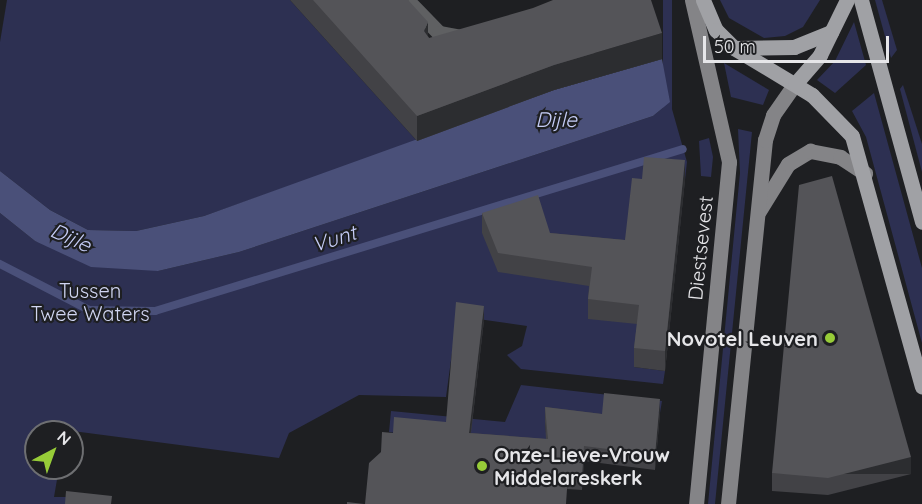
<!DOCTYPE html>
<style>
body{margin:0}
#map{position:relative;width:922px;height:504px;overflow:hidden;background:#1e1f22;font-family:Quicksand,sans-serif}
div>[style]{position:absolute}
.green>*{inset:0;background:#2d3052;transform-origin:0 0}
.water>*{inset:0;background:#4a5079}
.stream>*{height:8px;margin:-4px;padding:0 4px;transform-origin:4px;border-radius:4px;background:#4a5079}
.street>*{height:15px;margin:-7.5px;padding:0 7.5px;transform-origin:7.5px;border-radius:7.5px;background:#5f6062}
.secondary>*{height:15px;margin:-7.5px;padding:0 7.5px;transform-origin:7.5px;border-radius:7.5px;background:#848487}
.primary>*{height:15px;margin:-7.5px;padding:0 7.5px;transform-origin:7.5px;border-radius:7.5px;background:#a0a1a5}
.wall>*{inset:0;background:#424246}
.shaded-wall>*{inset:0;background:#2c2d30;transform-origin:0 0}
.building>*{inset:0;background:#545458}
.dots>*{width:16px;height:16px;translate:-50% -50%;box-sizing:border-box;border:3px solid #1e1f22;border-radius:50%}
span{translate:-50% -50%;white-space:nowrap;text-align:center;line-height:1.15;-webkit-text-stroke:4.5px #1e1f22;paint-order:stroke}
.street-label{font-size:20px;color:#e6e6e9}
.park-label{font-size:20px;color:#d1d6f2}
.poi-label{font-size:20px;color:#e6e6e9;font-weight:700}
.right{translate:-100% -50%;text-align:right}
.left{translate:0 -50%;text-align:left}
.water-label{font-size:21px;color:#c6cdf7;font-style:italic}
.north{position:absolute;left:24px;top:420px;width:60px;height:60px;box-sizing:border-box;background:#1e1f22;border:2px solid #6e6f72;border-radius:50%;rotate:41deg;font-size:16px;font-weight:700;line-height:24px;text-align:center;color:#e6e6e9}
.north::after{content:'';display:block;margin:auto;width:21px;height:27px;background:#97cc38;clip-path:polygon(50% 0,100% 100%,50% 72%,0 100%)}
.scale{position:absolute;left:703px;top:36px;width:186px;height:27px;box-sizing:border-box;border:3px solid #e6e6e9;border-top:0;padding-left:8px;font-size:18px;line-height:21px;white-space:nowrap;color:#e6e6e9;-webkit-text-stroke:4px #1e1f22;paint-order:stroke}
</style>
<div id="map">
<div class="green">
<i style="clip-path:polygon(7px 0,290px 0,417px 141px,204px 216px,136px 231px,88px 230px,50px 210px,0 171px,0 42px)"></i>
<i style="left:663px;top:0;width:9px;height:114px"></i>
<i style="clip-path:polygon(720px 0,820px 0,803px 27px,785px 36px,764px 38px,729px 18px)"></i>
<i style="clip-path:polygon(875px 0,882px 0,897px 50px,891px 58px)"></i>
<i style="clip-path:polygon(854px 22px,866px 65px,835px 93px,817px 80px,835px 61px)"></i>
<i style="clip-path:polygon(724px 63px,769px 90px,763px 105px,731px 97px)"></i>
<i style="clip-path:polygon(903px 85px,922px 144px,922px 172px,900px 89px)"></i>
<i style="clip-path:polygon(874px 93px,922px 268px,922px 343px,866px 137px,852px 111px)"></i>
<i style="clip-path:polygon(670px 102px,687px 162px,685px 180px,625px 260px,482px 233px,592px 287px,639px 324px,634px 367px,665px 371px,663px 384px,521px 369px,507px 355px,522px 346px,527px 326px,457px 316px,446px 397px,359px 395px,289px 433px,279px 458px,65px 430px,36px 432px,36px 468px,59px 468px,54px 497px,66px 497px,66px 504px,0 504px,0 213px,35px 241px,158px 271px,239px 252px,653px 116px)"></i>
<i style="clip-path:polygon(738px 129px,752px 132px,715px 504px,708px 504px,740px 173px)"></i>
<i style="clip-path:polygon(709px 138px,713px 157px,711px 177px,701px 176px,699px 141px)"></i>
<i style="clip-path:polygon(521px 385px,662px 401px,660px 413px,604px 408px,602px 428px,545px 423px,548px 454px,389px 432px,391px 411px,505px 422px)"></i>
</div>
<div class="water">
<i style="clip-path:polygon(662px 59px,670px 102px,653px 116px,239px 252px,158px 271px,91px 267px,35px 241px,0 213px,0 171px,50px 210px,88px 230px,136px 231px,204px 216px,554px 90px)"></i>
</div>
<div class="stream">
<i style="left:0;top:264px;width:100px;rotate:27.3deg"></i>
<i style="left:89px;top:310px;width:66px;rotate:0.9deg"></i>
<i style="left:155px;top:311px;width:552px;rotate:-17.06deg"></i>
</div>
<div class="street">
<i style="left:407px;top:0;width:46px;rotate:45.9deg"></i>
<i style="left:439px;top:33px;width:22px;rotate:10deg"></i>
</div>
<div class="secondary">
<i style="left:692px;top:0;width:166px;rotate:77.1deg"></i>
<i style="left:729px;top:162px;width:344px;rotate:95.5deg"></i>
<i style="left:759px;top:211px;width:55px;rotate:-58.3deg"></i>
<i style="left:788px;top:164px;width:26px;rotate:-31deg"></i>
<i style="left:810px;top:151px;width:31px;rotate:11deg"></i>
<i style="left:840px;top:157px;width:30px;rotate:33deg"></i>
<i style="left:728px;top:504px;width:366px;rotate:-84.2deg"></i>
<i style="left:765px;top:140px;width:26px;rotate:-72deg"></i>
<i style="left:773px;top:115px;width:38px;rotate:-55deg"></i>
</div>
<div class="primary">
<i style="left:703px;top:0;width:33px;rotate:67deg"></i>
<i style="left:716px;top:30px;width:25px;rotate:45deg"></i>
<i style="left:734px;top:48px;width:91px;rotate:31.1deg"></i>
<i style="left:812px;top:95px;width:57px;rotate:45.7deg"></i>
<i style="left:852px;top:136px;width:260px;rotate:74.4deg"></i>
<i style="left:861px;top:0;width:230px;rotate:74.6deg"></i>
<i style="left:737px;top:48px;width:57px;rotate:-1deg"></i>
<i style="left:794px;top:47px;width:40px;rotate:-22deg"></i>
<i style="left:795px;top:84px;width:38px;rotate:-49deg"></i>
<i style="left:820px;top:55px;width:61px;rotate:-63.9deg"></i>
</div>
<div class="wall">
<i style="clip-path:polygon(290px 0,408px 0,429px 38px,662px 59px,554px 90px,417px 141px)"></i>
<i style="clip-path:polygon(642px 179px,685px 180px,665px 371px,634px 367px,634px 348px,637px 324px,588px 319px,588px 299px,589px 286px,498px 272px,482px 233px,482px 213px,550px 233px,625px 240px)"></i>
<i style="clip-path:polygon(484px 320px,471px 433px,546px 439px,545px 422px,545px 407px,602px 414px,660px 413px,655px 470px,584px 461px,582px 490px,568px 489px,381px 452px,393px 433px,446px 422px)"></i>
<i style="clip-path:polygon(772px 473px,911px 474px,828px 495px,772px 491px)"></i>
</div>
<div class="shaded-wall">
<i style="clip-path:polygon(428px 22px,428px 48px,424px 31px)"></i>
<i style="clip-path:polygon(662px 33px,662px 59px,554px 90px,417px 141px,417px 116px,554px 65px)"></i>
<i style="clip-path:polygon(685px 160px,685px 180px,665px 371px,665px 351px)"></i>
<i style="clip-path:polygon(484px 306px,484px 320px,469px 448px,469px 433px)"></i>
<i style="clip-path:polygon(660px 399px,660px 413px,655px 470px,655px 455px)"></i>
<i style="clip-path:polygon(584px 446px,584px 461px,582px 490px,582px 476px)"></i>
<i style="left:911px;top:457px;width:17px;height:86px;rotate:90deg"></i>
</div>
<div class="building">
<i style="clip-path:polygon(313px 0,408px 0,428px 22px,424px 31px,429px 38px,533px 8px,553px 0,651px 0,662px 33px,554px 65px,417px 116px)"></i>
<i style="clip-path:polygon(644px 157px,685px 160px,665px 351px,634px 348px,639px 305px,588px 299px,592px 267px,498px 253px,482px 213px,538px 195px,550px 233px,625px 240px,632px 178px,642px 179px)"></i>
<i style="clip-path:polygon(832px 176px,911px 457px,828px 478px,772px 473px,799px 185px)"></i>
<i style="clip-path:polygon(456px 302px,484px 306px,469px 433px,548px 439px,545px 407px,602px 414px,604px 393px,660px 399px,655px 455px,584px 446px,582px 476px,568px 474px,566px 504px,365px 504px,369px 463px,381px 452px,382px 432px,393px 433px,394px 417px,446px 422px)"></i>
<i style="clip-path:polygon(66px 491px,112px 496px,111px 504px,65px 504px)"></i>
<i style="clip-path:polygon(347px 502px,364px 504px,347px 504px)"></i>
</div>
<div class="dots">
<i style="left:830px;top:338px;background:#97cc38"></i>
<i style="left:482px;top:466px;background:#97cc38"></i>
</div>
<div class="street-label">
<span style="left:700px;top:248px;rotate:-84deg">Diestsevest</span>
</div>
<div class="park-label">
<span style="left:90px;top:302px">Tussen<br>Twee Waters</span>
</div>
<div class="poi-label">
<span class="right" style="left:818px;top:338px">Novotel Leuven</span>
<span class="left" style="left:494px;top:466px">Onze-Lieve-Vrouw<br>Middelareskerk</span>
</div>
<div class="water-label">
<span style="left:556px;top:119px">Dijle</span>
<span style="left:71px;top:237px;rotate:24deg">Dijle</span>
<span style="left:334px;top:238px;rotate:-17deg">Vunt</span>
</div>
<div class="north">N</div>
<div class="scale">50 m</div>
</div>
